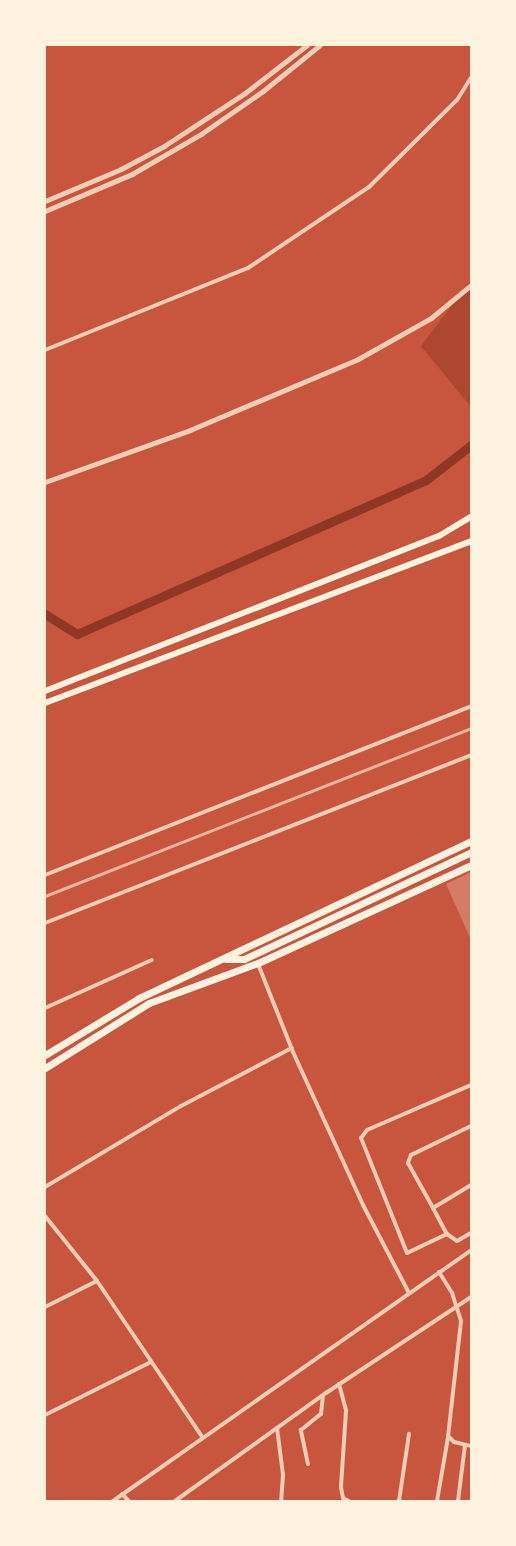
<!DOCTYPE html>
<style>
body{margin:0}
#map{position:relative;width:516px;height:1546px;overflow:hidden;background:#c8553d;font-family:Poppins,sans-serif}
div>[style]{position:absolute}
.green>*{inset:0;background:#ae4732}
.canal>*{height:9px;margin:-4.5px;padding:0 4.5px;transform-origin:4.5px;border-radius:4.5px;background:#8f3625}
.building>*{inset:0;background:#d67c66}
.minor>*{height:4px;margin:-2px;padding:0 2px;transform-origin:2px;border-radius:2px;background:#f1ccb7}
.tertiary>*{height:5px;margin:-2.5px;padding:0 2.5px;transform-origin:2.5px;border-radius:2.5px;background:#f1ccb7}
.primary>*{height:6px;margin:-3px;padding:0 3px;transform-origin:3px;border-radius:3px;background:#fff3e0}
.trunk>*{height:7px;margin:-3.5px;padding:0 3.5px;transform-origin:3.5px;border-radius:3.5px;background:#fff3e0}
.rail>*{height:2.5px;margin:-1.25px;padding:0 1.25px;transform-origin:1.25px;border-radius:1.25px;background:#e9b49f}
span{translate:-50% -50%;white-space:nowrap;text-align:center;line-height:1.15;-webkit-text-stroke:5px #fff3e0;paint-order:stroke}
.frame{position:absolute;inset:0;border:46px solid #fff3e0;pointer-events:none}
</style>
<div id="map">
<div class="green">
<i style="clip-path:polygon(471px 280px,471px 407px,421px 346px)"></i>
</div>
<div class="canal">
<i style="left:45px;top:614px;width:38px;rotate:32deg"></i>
<i style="left:77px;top:634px;width:381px;rotate:-23.8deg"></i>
<i style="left:426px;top:480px;width:57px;rotate:-37.9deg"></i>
</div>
<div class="building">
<i style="clip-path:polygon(471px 872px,471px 940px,446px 884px)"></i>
</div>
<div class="minor">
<i style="left:45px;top:350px;width:219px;rotate:-22deg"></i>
<i style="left:248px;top:268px;width:146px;rotate:-33.8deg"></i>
<i style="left:369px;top:187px;width:124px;rotate:-44.7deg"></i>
<i style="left:457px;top:100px;width:26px;rotate:-58deg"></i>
<i style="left:45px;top:875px;width:458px;rotate:-21.6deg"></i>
<i style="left:45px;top:923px;width:458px;rotate:-21.5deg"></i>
<i style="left:258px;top:964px;width:95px;rotate:68.3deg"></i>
<i style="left:293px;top:1052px;width:168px;rotate:65.4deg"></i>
<i style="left:363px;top:1205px;width:99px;rotate:62.4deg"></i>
<i style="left:45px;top:1008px;width:117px;rotate:-24.2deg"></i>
<i style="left:471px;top:1126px;width:67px;rotate:154.2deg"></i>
<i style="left:411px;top:1155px;width:9px;rotate:111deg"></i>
<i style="left:408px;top:1163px;width:51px;rotate:60.9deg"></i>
<i style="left:433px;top:1208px;width:44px;rotate:-31.2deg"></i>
<i style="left:45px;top:1187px;width:158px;rotate:-30.8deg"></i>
<i style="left:181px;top:1106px;width:125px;rotate:-27.6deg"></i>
<i style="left:433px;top:1208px;width:30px;rotate:62deg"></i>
<i style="left:447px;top:1234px;width:44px;rotate:154.6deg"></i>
<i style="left:407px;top:1253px;width:124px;rotate:-111.8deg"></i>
<i style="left:361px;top:1138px;width:10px;rotate:-53deg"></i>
<i style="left:367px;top:1130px;width:113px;rotate:-23.4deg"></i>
<i style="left:45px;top:1216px;width:83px;rotate:51.3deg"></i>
<i style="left:97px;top:1281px;width:189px;rotate:56deg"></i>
<i style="left:447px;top:1234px;width:12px;rotate:35deg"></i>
<i style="left:457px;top:1241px;width:16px;rotate:-30deg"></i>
<i style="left:439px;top:1272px;width:25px;rotate:58deg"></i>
<i style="left:452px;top:1293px;width:29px;rotate:72deg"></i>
<i style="left:461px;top:1321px;width:116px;rotate:96.4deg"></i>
<i style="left:448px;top:1436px;width:8px;rotate:45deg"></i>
<i style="left:454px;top:1442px;width:17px;rotate:13deg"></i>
<i style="left:45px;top:1307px;width:58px;rotate:-26.6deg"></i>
<i style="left:339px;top:1384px;width:28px;rotate:75deg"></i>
<i style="left:346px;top:1411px;width:76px;rotate:93.8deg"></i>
<i style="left:341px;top:1487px;width:11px;rotate:80deg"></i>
<i style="left:343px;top:1498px;width:7px;rotate:27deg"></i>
<i style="left:45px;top:1415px;width:119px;rotate:-26.6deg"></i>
<i style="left:277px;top:1428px;width:47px;rotate:82.7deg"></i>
<i style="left:283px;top:1475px;width:26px;rotate:94deg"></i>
<i style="left:308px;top:1464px;width:35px;rotate:-102deg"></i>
<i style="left:301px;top:1430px;width:26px;rotate:-39deg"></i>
<i style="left:321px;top:1414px;width:18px;rotate:-84deg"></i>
<i style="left:122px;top:1494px;width:10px;rotate:45deg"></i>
<i style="left:113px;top:1501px;width:437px;rotate:-35deg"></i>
<i style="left:175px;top:1501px;width:186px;rotate:-35.6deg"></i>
<i style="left:326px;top:1393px;width:174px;rotate:-33.5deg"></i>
<i style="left:399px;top:1501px;width:68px;rotate:-81.5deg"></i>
<i style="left:437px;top:1501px;width:65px;rotate:-80.2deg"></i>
<i style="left:458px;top:1501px;width:56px;rotate:-82.9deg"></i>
</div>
<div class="tertiary">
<i style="left:45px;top:201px;width:82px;rotate:-22.8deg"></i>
<i style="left:121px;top:169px;width:49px;rotate:-28.1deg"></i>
<i style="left:164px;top:146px;width:97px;rotate:-33.2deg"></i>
<i style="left:245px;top:93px;width:78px;rotate:-37.7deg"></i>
<i style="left:45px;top:211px;width:95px;rotate:-23deg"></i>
<i style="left:132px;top:174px;width:80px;rotate:-30.1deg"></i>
<i style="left:201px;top:134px;width:75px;rotate:-34.7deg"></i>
<i style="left:263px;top:91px;width:73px;rotate:-38.9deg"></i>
<i style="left:45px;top:482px;width:154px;rotate:-19.7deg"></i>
<i style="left:190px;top:430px;width:182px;rotate:-22.9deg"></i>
<i style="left:358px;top:359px;width:84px;rotate:-29.3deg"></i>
<i style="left:431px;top:318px;width:52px;rotate:-39.5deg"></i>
</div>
<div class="primary">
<i style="left:45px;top:691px;width:423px;rotate:-21.5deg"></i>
<i style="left:439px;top:536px;width:37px;rotate:-31deg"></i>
<i style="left:45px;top:703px;width:456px;rotate:-20.8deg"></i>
</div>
<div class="trunk">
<i style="left:226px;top:959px;width:18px"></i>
<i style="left:244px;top:959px;width:251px;rotate:-25.2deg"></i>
<i style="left:45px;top:1055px;width:110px;rotate:-31.2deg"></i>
<i style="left:139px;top:998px;width:367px;rotate:-25.3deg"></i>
<i style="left:45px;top:1068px;width:123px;rotate:-32deg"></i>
<i style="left:149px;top:1003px;width:116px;rotate:-20.2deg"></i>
<i style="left:258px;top:963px;width:234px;rotate:-24.7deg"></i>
</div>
<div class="rail">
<i style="left:45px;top:896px;width:458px;rotate:-21.5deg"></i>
</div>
<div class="frame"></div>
</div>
